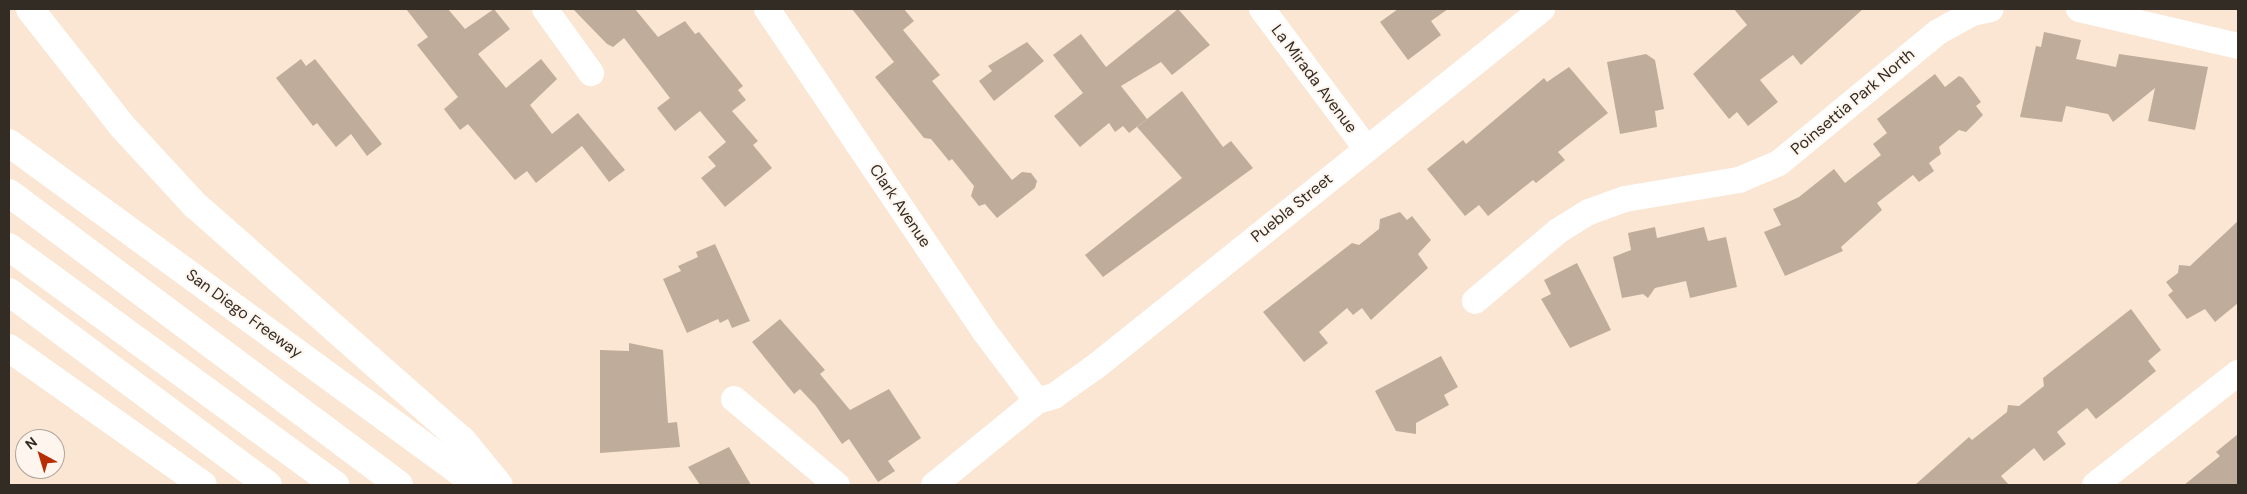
<!DOCTYPE html>
<style>
body{margin:0}
#map{position:relative;width:2247px;height:494px;overflow:hidden;background:#fbe6d3;font-family:"DM Sans",sans-serif}
div>[style]{position:absolute}
.building>*{inset:0;background:#bfac9a}
.minor>*{height:26px;margin:-13px;padding:0 13px;transform-origin:13px;border-radius:13px;background:#fff}
.highway>*{height:28px;margin:-14px;padding:0 14px;transform-origin:14px;border-radius:14px;background:#fff}
span{translate:-50% -50%;white-space:nowrap;text-align:center;line-height:1.15;-webkit-text-stroke:4px #fef6ee;paint-order:stroke}
.street-label{font-size:16px;color:#332c24}
.frame{position:absolute;inset:0;border:10px solid #332c24;pointer-events:none}
.north{position:absolute;left:15px;top:429px;width:50px;height:50px;box-sizing:border-box;background:#fef6ee;border:1px solid #ada59d;border-radius:50%;rotate:321deg;font-size:14px;font-weight:700;line-height:20px;text-align:center;color:#332c24}
.north::after{content:'';display:block;margin:auto;width:18px;height:22px;background:#b72d01;clip-path:polygon(50% 0,100% 100%,50% 72%,0 100%)}
</style>
<div id="map">
<div class="building">
<i style="clip-path:polygon(406px 9px,448px 9px,465px 29px,494px 9px,510px 29px,478px 54px,506px 88px,541px 59px,557px 79px,530px 105px,552px 134px,578px 113px,625px 170px,609px 182px,582px 146px,536px 183px,527px 171px,515px 180px,468px 124px,460px 130px,444px 109px,458px 97px,417px 45px,428px 37px)"></i>
<i style="clip-path:polygon(573px 9px,635px 9px,658px 37px,685px 21px,695px 34px,699px 32px,743px 86px,738px 90px,746px 100px,732px 111px,758px 141px,753px 145px,772px 168px,725px 207px,701px 178px,716px 166px,708px 157px,726px 142px,700px 111px,675px 131px,657px 108px,670px 98px,624px 38px,613px 47px,607px 44px)"></i>
<i style="clip-path:polygon(852px 9px,904px 9px,914px 21px,903px 30px,940px 75px,932px 81px,1012px 180px,1022px 172px,1031px 173px,1037px 181px,1035px 188px,997px 218px,985px 204px,979px 206px,971px 196px,974px 186px,952px 159px,949px 161px,931px 139px,924px 138px,875px 77px,894px 62px)"></i>
<i style="clip-path:polygon(1178px 9px,1210px 45px,1172px 75px,1161px 62px,1121px 86px,1147px 119px,1129px 133px,1123px 126px,1115px 132px,1109px 123px,1080px 147px,1054px 116px,1083px 93px,1053px 55px,1081px 34px,1106px 67px)"></i>
<i style="clip-path:polygon(1398px 9px,1448px 9px,1431px 21px,1441px 35px,1408px 60px,1380px 22px)"></i>
<i style="clip-path:polygon(1734px 9px,1863px 9px,1801px 65px,1793px 55px,1760px 80px,1778px 102px,1748px 126px,1737px 112px,1729px 119px,1693px 74px,1747px 25px)"></i>
<i style="clip-path:polygon(2044px 32px,2081px 40px,2076px 59px,2116px 67px,2119px 54px,2208px 67px,2195px 130px,2148px 121px,2155px 88px,2113px 122px,2108px 114px,2066px 106px,2062px 122px,2020px 117px,2036px 46px,2041px 47px)"></i>
<i style="clip-path:polygon(1027px 42px,1044px 61px,994px 101px,979px 81px,992px 71px,988px 66px)"></i>
<i style="clip-path:polygon(1646px 54px,1655px 60px,1664px 109px,1655px 111px,1657px 127px,1620px 134px,1607px 62px)"></i>
<i style="clip-path:polygon(301px 59px,306px 66px,315px 59px,382px 144px,367px 156px,351px 134px,336px 147px,317px 123px,313px 126px,276px 78px)"></i>
<i style="clip-path:polygon(1569px 67px,1608px 113px,1558px 152px,1565px 160px,1536px 183px,1533px 180px,1488px 216px,1479px 205px,1465px 216px,1427px 169px,1463px 140px,1466px 144px,1544px 78px,1547px 82px)"></i>
<i style="clip-path:polygon(1935px 74px,1945px 87px,1959px 76px,1963px 78px,1981px 102px,1976px 106px,1983px 115px,1966px 132px,1959px 130px,1939px 147px,1941px 154px,1929px 163px,1934px 171px,1919px 182px,1913px 175px,1877px 203px,1882px 210px,1841px 247px,1843px 251px,1785px 276px,1764px 232px,1781px 225px,1773px 209px,1799px 197px,1834px 169px,1845px 183px,1881px 155px,1873px 144px,1887px 133px,1877px 119px)"></i>
<i style="clip-path:polygon(1182px 91px,1223px 147px,1231px 141px,1253px 168px,1103px 277px,1085px 255px,1182px 178px,1137px 127px)"></i>
<i style="clip-path:polygon(1400px 212px,1407px 220px,1412px 216px,1431px 240px,1418px 254px,1428px 268px,1371px 320px,1362px 308px,1353px 315px,1347px 308px,1319px 332px,1328px 343px,1304px 362px,1263px 312px,1352px 243px,1359px 245px,1379px 229px,1380px 219px)"></i>
<i style="clip-path:polygon(2238px 221px,2238px 303px,2215px 322px,2205px 309px,2187px 319px,2168px 295px,2173px 291px,2166px 282px,2178px 273px,2179px 265px,2190px 266px)"></i>
<i style="clip-path:polygon(1655px 227px,1657px 238px,1704px 227px,1708px 241px,1726px 237px,1737px 287px,1690px 298px,1686px 281px,1655px 288px,1648px 298px,1643px 294px,1622px 298px,1613px 257px,1631px 250px,1628px 233px)"></i>
<i style="clip-path:polygon(715px 244px,750px 321px,732px 328px,728px 319px,720px 323px,718px 319px,687px 333px,663px 279px,681px 271px,678px 266px,698px 257px,696px 252px)"></i>
<i style="clip-path:polygon(1577px 263px,1611px 330px,1570px 348px,1541px 299px,1551px 294px,1544px 280px)"></i>
<i style="clip-path:polygon(2131px 309px,2161px 350px,2148px 361px,2156px 371px,2119px 401px,2096px 419px,2087px 408px,2057px 432px,2066px 444px,2044px 461px,2034px 448px,2001px 476px,2009px 485px,1915px 485px,1969px 437px,1972px 440px,2007px 412px,2008px 405px,2019px 406px,2044px 386px,2043px 378px)"></i>
<i style="clip-path:polygon(780px 319px,825px 370px,820px 374px,850px 410px,889px 389px,921px 438px,888px 461px,895px 471px,878px 482px,849px 439px,842px 444px,816px 406px,800px 389px,794px 394px,752px 342px)"></i>
<i style="clip-path:polygon(629px 343px,663px 350px,668px 423px,677px 422px,680px 447px,600px 453px,600px 350px,629px 351px)"></i>
<i style="clip-path:polygon(1441px 356px,1458px 387px,1444px 395px,1449px 405px,1416px 423px,1416px 434px,1396px 431px,1375px 391px)"></i>
<i style="clip-path:polygon(2238px 434px,2238px 485px,2184px 485px,2220px 456px,2216px 452px)"></i>
<i style="clip-path:polygon(729px 447px,751px 485px,700px 485px,688px 467px)"></i>
</div>
<div class="minor">
<i style="left:545px;top:9px;width:79px;rotate:54.3deg"></i>
<i style="left:767px;top:9px;width:390px;rotate:56deg"></i>
<i style="left:985px;top:332px;width:86px;rotate:53deg"></i>
<i style="left:1262px;top:9px;width:174px;rotate:53.2deg"></i>
<i style="left:2079px;top:9px;width:163px;rotate:13.1deg"></i>
<i style="left:1475px;top:301px;width:109px;rotate:-40.1deg"></i>
<i style="left:1558px;top:231px;width:36px;rotate:-32deg"></i>
<i style="left:1589px;top:212px;width:38px;rotate:-20deg"></i>
<i style="left:1625px;top:199px;width:116px;rotate:-9.5deg"></i>
<i style="left:1739px;top:180px;width:43px;rotate:-23deg"></i>
<i style="left:1779px;top:163px;width:206px;rotate:-39.5deg"></i>
<i style="left:1938px;top:32px;width:39px;rotate:-29deg"></i>
<i style="left:1972px;top:13px;width:19px;rotate:-12deg"></i>
<i style="left:734px;top:399px;width:134px;rotate:39.9deg"></i>
<i style="left:934px;top:485px;width:133px;rotate:-39.2deg"></i>
<i style="left:1037px;top:401px;width:18px;rotate:-16deg"></i>
<i style="left:1054px;top:396px;width:50px;rotate:-35.3deg"></i>
<i style="left:1095px;top:367px;width:573px;rotate:-38.69deg"></i>
<i style="left:2095px;top:485px;width:182px;rotate:-38.1deg"></i>
</div>
<div class="highway">
<i style="left:30px;top:9px;width:150px;rotate:51.8deg"></i>
<i style="left:123px;top:127px;width:106px;rotate:47.3deg"></i>
<i style="left:195px;top:205px;width:356px;rotate:41.4deg"></i>
<i style="left:462px;top:440px;width:58px;rotate:50.6deg"></i>
<i style="left:9px;top:143px;width:580px;rotate:36.1deg"></i>
<i style="left:9px;top:193px;width:487px;rotate:36.8deg"></i>
<i style="left:9px;top:247px;width:404px;rotate:36.1deg"></i>
<i style="left:9px;top:292px;width:323px;rotate:36.7deg"></i>
<i style="left:9px;top:348px;width:237px;rotate:35.2deg"></i>
</div>
<div class="street-label">
<span style="left:1314px;top:79px;rotate:53deg">La Mirada Avenue</span>
<span style="left:1853px;top:102px;rotate:-40deg">Poinsettia Park North</span>
<span style="left:900px;top:206px;rotate:56deg">Clark Avenue</span>
<span style="left:1292px;top:208px;rotate:-39deg">Puebla Street</span>
<span style="left:244px;top:314px;rotate:36deg">San Diego Freeway</span>
</div>
<div class="frame"></div>
<div class="north">N</div>
</div>
